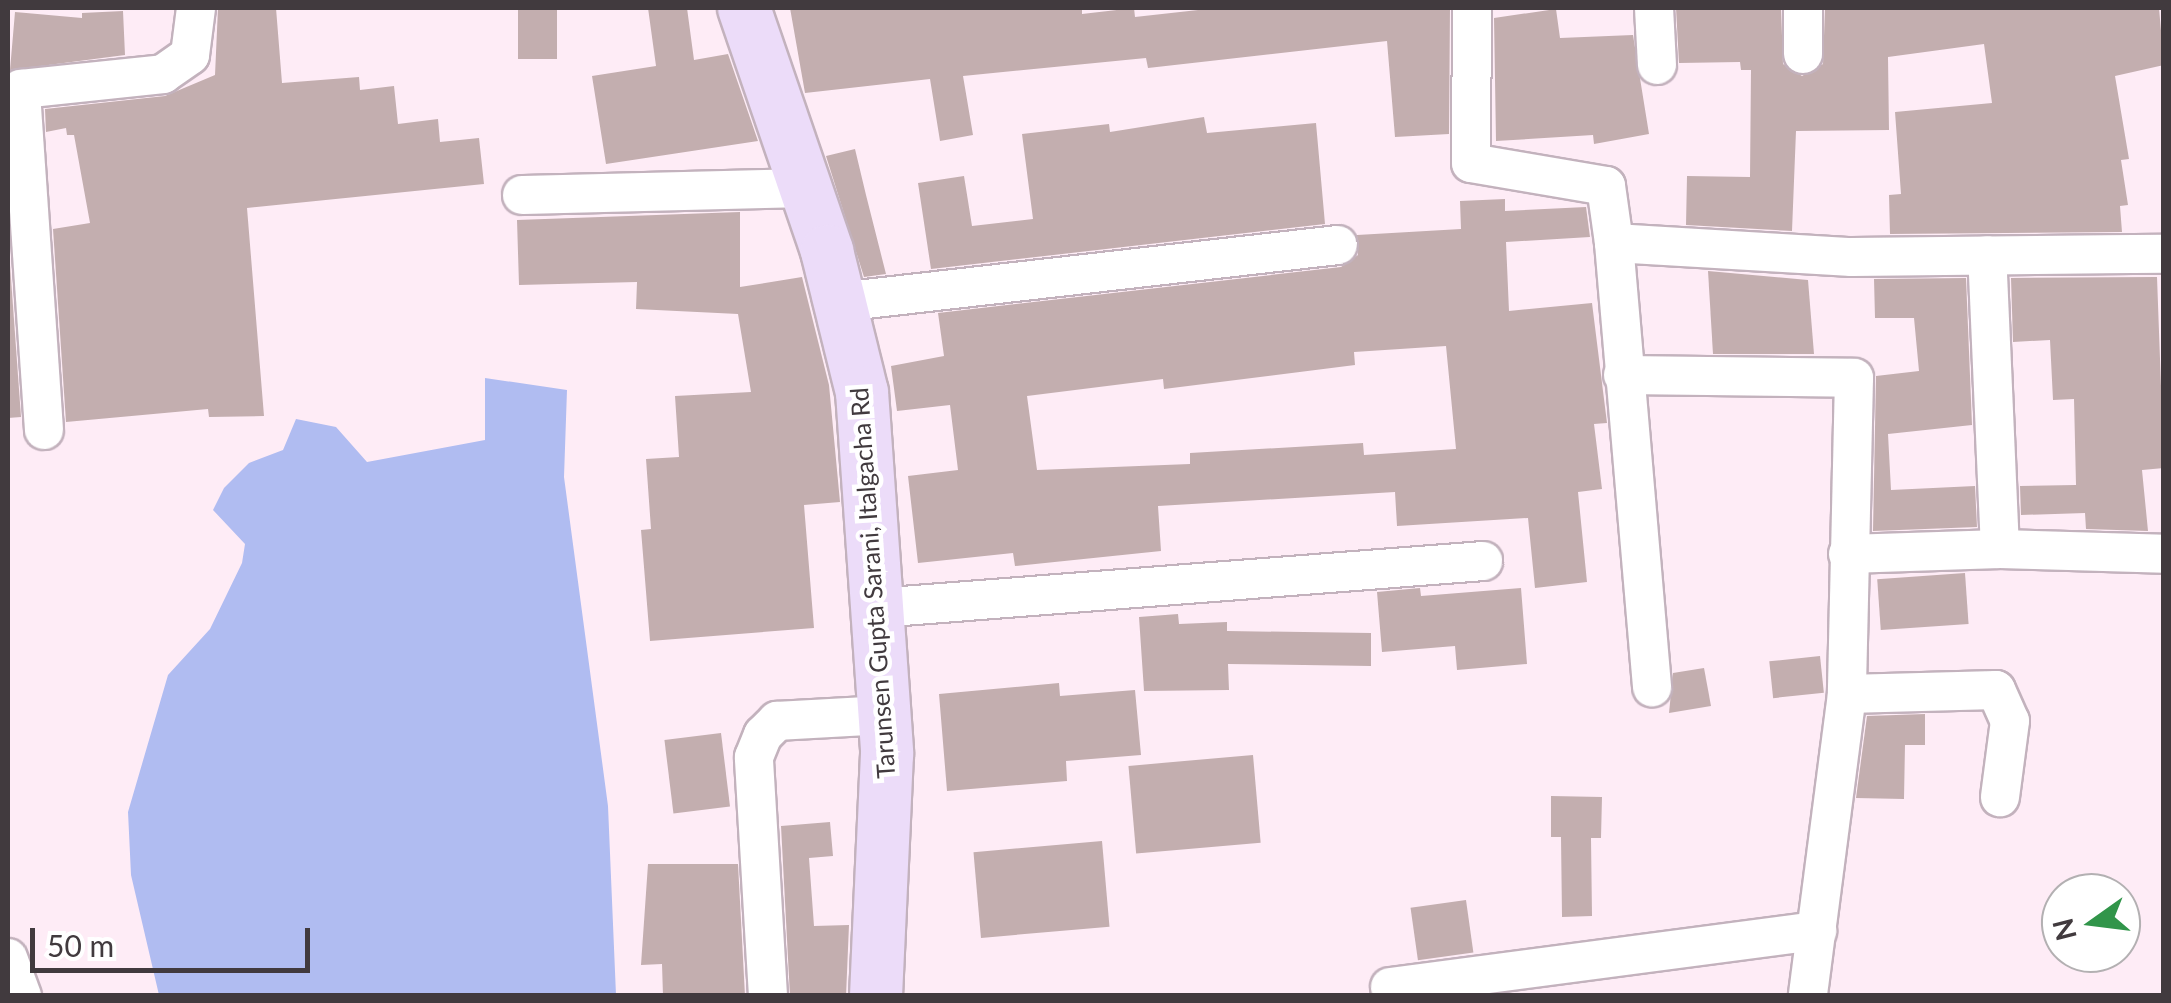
<!DOCTYPE html>
<style>
body{margin:0}
#map{position:relative;width:2171px;height:1003px;overflow:hidden;background:#feecf6;font-family:Lato,sans-serif}
div>[style]{position:absolute}
.water>*{inset:0;background:#b0bcf1}
.building>*{inset:0;background:#c3aeaf;transform-origin:0 0}
.roads{filter:drop-shadow(2px 0 #c3b2bd) drop-shadow(-2px 0 #c3b2bd) drop-shadow(0 2px #c3b2bd) drop-shadow(0 -2px #c3b2bd)}
.street>*{height:38px;margin:-19px;padding:0 19px;transform-origin:19px;border-radius:19px;background:#fff}
.secondary>*{height:52px;margin:-26px;padding:0 26px;transform-origin:26px;border-radius:26px;background:#ecdcf9}
span{translate:-50% -50%;white-space:nowrap;text-align:center;line-height:1.15;-webkit-text-stroke:9px #fff;paint-order:stroke}
.street-label{font-size:25px;color:#413a3e}
.frame{position:absolute;inset:0;border:10px solid #413a3e;pointer-events:none}
.north{position:absolute;left:2041px;top:873px;width:100px;height:100px;box-sizing:border-box;background:#fff;border:2px solid #b3b0b2;border-radius:50%;rotate:256deg;font-size:28px;font-weight:700;line-height:40px;text-align:center;color:#413a3e}
.north::after{content:'';display:block;margin:auto;width:35px;height:45px;background:#31954a;clip-path:polygon(50% 0,100% 100%,50% 72%,0 100%)}
.scale{position:absolute;left:30px;top:928px;width:280px;height:45px;box-sizing:border-box;border:5px solid #413a3e;border-top:0;padding-left:12px;font-size:30px;line-height:35px;white-space:nowrap;color:#413a3e;-webkit-text-stroke:8px #fff;paint-order:stroke}
</style>
<div id="map">
<div class="water">
<i style="clip-path:polygon(485px 378px,567px 390px,564px 477px,608px 806px,616px 995px,159px 995px,131px 875px,128px 812px,168px 675px,210px 629px,242px 563px,245px 544px,213px 510px,224px 488px,249px 463px,283px 450px,296px 419px,336px 427px,367px 462px,485px 440px)"></i>
</div>
<div class="building">
<i style="clip-path:polygon(218px 8px,276px 8px,282px 83px,359px 77px,360px 90px,394px 86px,398px 124px,438px 119px,440px 142px,479px 138px,484px 184px,247px 208px,264px 416px,209px 417px,208px 409px,66px 422px,53px 229px,90px 223px,74px 135px,67px 135px,66px 128px,46px 132px,45px 109px,165px 96px,215px 75px)"></i>
<i style="left:518px;top:8px;width:39px;height:51px"></i>
<i style="clip-path:polygon(648px 8px,687px 8px,694px 60px,728px 54px,758px 141px,606px 164px,592px 76px,656px 66px)"></i>
<i style="clip-path:polygon(790px 8px,1082px 8px,1082px 14px,1134px 8px,1135px 17px,1216px 8px,1450px 8px,1449px 134px,1395px 137px,1387px 41px,1148px 68px,1146px 58px,963px 76px,973px 135px,940px 141px,930px 79px,805px 93px)"></i>
<i style="clip-path:polygon(1676px 8px,1781px 8px,1783px 64px,1802px 76px,1823px 64px,1825px 8px,2159px 8px,2164px 65px,2115px 76px,2129px 159px,2121px 160px,2128px 205px,2120px 206px,2122px 232px,1890px 234px,1889px 195px,1901px 194px,1895px 112px,1992px 103px,1984px 44px,1888px 57px,1889px 130px,1796px 131px,1792px 231px,1686px 225px,1687px 176px,1750px 177px,1751px 70px,1741px 70px,1740px 62px,1679px 63px)"></i>
<i style="clip-path:polygon(1556px 9px,1560px 38px,1633px 35px,1649px 134px,1594px 144px,1593px 135px,1496px 141px,1494px 18px)"></i>
<i style="clip-path:polygon(123px 11px,125px 55px,10px 70px,15px 12px,82px 18px,82px 13px)"></i>
<i style="clip-path:polygon(1204px 117px,1207px 133px,1316px 123px,1325px 224px,931px 269px,918px 183px,964px 176px,972px 226px,1033px 219px,1022px 134px,1109px 124px,1110px 132px)"></i>
<i style="clip-path:polygon(855px 149px,866px 195px,886px 274px,864px 277px,826px 156px)"></i>
<i style="clip-path:polygon(evenodd,1505px 199px,1505px 211px,1586px 207px,1590px 237px,1506px 242px,1509px 311px,1592px 303px,1607px 423px,1594px 424px,1602px 489px,1578px 492px,1587px 582px,1535px 588px,1528px 518px,1397px 526px,1395px 492px,1158px 506px,1161px 551px,1015px 566px,1013px 553px,918px 563px,908px 476px,958px 470px,950px 405px,897px 411px,891px 366px,944px 356px,938px 313px,1341px 267px,1358px 255px,1357px 235px,1461px 229px,1460px 201px,1505px 199px,1446px 346px,1456px 449px,1364px 455px,1363px 443px,1190px 453px,1190px 464px,1037px 470px,1027px 396px,1163px 379px,1164px 389px,1355px 365px,1354px 352px,1446px 346px)"></i>
<i style="clip-path:polygon(740px 212px,740px 287px,802px 277px,829px 385px,840px 502px,804px 505px,814px 628px,650px 641px,641px 530px,651px 529px,646px 459px,679px 457px,675px 396px,751px 392px,738px 314px,636px 309px,637px 282px,519px 285px,517px 220px)"></i>
<i style="clip-path:polygon(8px 237px,21px 417px,8px 418px)"></i>
<i style="clip-path:polygon(1708px 271px,1808px 280px,1814px 354px,1713px 354px)"></i>
<i style="clip-path:polygon(2157px 277px,2164px 468px,2142px 470px,2148px 531px,2086px 529px,2085px 513px,2021px 515px,2020px 486px,2076px 485px,2074px 399px,2053px 400px,2050px 340px,2013px 342px,2011px 278px)"></i>
<i style="clip-path:polygon(1966px 278px,1972px 425px,1888px 434px,1891px 490px,1975px 486px,1977px 527px,1873px 531px,1876px 376px,1919px 371px,1914px 318px,1875px 318px,1874px 279px)"></i>
<i style="left:1965px;top:573px;width:51px;height:88px;rotate:86deg"></i>
<i style="clip-path:polygon(1420px 588px,1421px 596px,1521px 588px,1527px 664px,1457px 670px,1455px 646px,1382px 652px,1377px 592px)"></i>
<i style="clip-path:polygon(1178px 614px,1179px 624px,1227px 622px,1227px 631px,1371px 633px,1371px 666px,1228px 664px,1229px 690px,1144px 691px,1139px 617px)"></i>
<i style="left:1820px;top:656px;width:37px;height:51px;rotate:84deg"></i>
<i style="clip-path:polygon(1704px 668px,1711px 706px,1669px 713px,1673px 673px)"></i>
<i style="clip-path:polygon(1059px 683px,1060px 696px,1135px 690px,1141px 755px,1066px 761px,1067px 781px,947px 791px,939px 694px)"></i>
<i style="clip-path:polygon(1925px 714px,1925px 745px,1905px 745px,1904px 799px,1856px 798px,1867px 716px)"></i>
<i style="left:721px;top:733px;width:74px;height:57px;rotate:83deg"></i>
<i style="left:1253px;top:755px;width:88px;height:125px;rotate:85deg"></i>
<i style="clip-path:polygon(1551px 796px,1602px 797px,1601px 838px,1591px 838px,1592px 916px,1562px 917px,1561px 837px,1551px 837px)"></i>
<i style="clip-path:polygon(830px 822px,833px 856px,809px 858px,814px 926px,849px 925px,846px 996px,790px 996px,781px 826px)"></i>
<i style="left:1102px;top:841px;width:86px;height:129px;rotate:85deg"></i>
<i style="clip-path:polygon(648px 864px,738px 864px,745px 996px,663px 996px,662px 964px,641px 965px)"></i>
<i style="left:1466px;top:900px;width:53px;height:56px;rotate:82deg"></i>
</div>
<div class="roads">
<div class="street">
<i style="left:1472px;top:8px;width:155px;rotate:90.4deg"></i>
<i style="left:1471px;top:163px;width:137px;rotate:9.7deg"></i>
<i style="left:1606px;top:186px;width:58px;rotate:82deg"></i>
<i style="left:1614px;top:243px;width:238px;rotate:3.4deg"></i>
<i style="left:1852px;top:257px;width:312px;rotate:-0.6deg"></i>
<i style="left:1654px;top:8px;width:57px;rotate:87deg"></i>
<i style="left:1803px;top:8px;width:46px;rotate:90deg"></i>
<i style="left:522px;top:195px;width:284px;rotate:-1.4deg"></i>
<i style="left:1614px;top:243px;width:446px;rotate:85.1deg"></i>
<i style="left:840px;top:302px;width:501px;rotate:-6.53deg"></i>
<i style="left:1623px;top:375px;width:231px;rotate:0.7deg"></i>
<i style="left:1854px;top:378px;width:316px;rotate:91.3deg"></i>
<i style="left:1847px;top:694px;width:305px;rotate:97.4deg"></i>
<i style="left:44px;top:430px;width:342px;rotate:-93.9deg"></i>
<i style="left:21px;top:89px;width:143px;rotate:-6deg"></i>
<i style="left:163px;top:74px;width:33px;rotate:-35deg"></i>
<i style="left:190px;top:55px;width:47px;rotate:-82.7deg"></i>
<i style="left:2000px;top:549px;width:164px;rotate:1.7deg"></i>
<i style="left:1848px;top:554px;width:152px;rotate:-1.9deg"></i>
<i style="left:2000px;top:549px;width:294px;rotate:-92.5deg"></i>
<i style="left:877px;top:608px;width:608px;rotate:-4.43deg"></i>
<i style="left:1847px;top:694px;width:149px;rotate:-1.5deg"></i>
<i style="left:1996px;top:690px;width:34px;rotate:66deg"></i>
<i style="left:2010px;top:721px;width:77px;rotate:97.5deg"></i>
<i style="left:8px;top:958px;width:40px;rotate:69.8deg"></i>
<i style="left:1390px;top:987px;width:431px;rotate:-7.5deg"></i>
<i style="left:768px;top:996px;width:239px;rotate:-93.4deg"></i>
<i style="left:754px;top:757px;width:24px;rotate:-68deg"></i>
<i style="left:763px;top:735px;width:20px;rotate:-45deg"></i>
<i style="left:777px;top:721px;width:107px;rotate:-3.2deg"></i>
</div>
<div class="secondary">
<i style="left:744px;top:8px;width:257px;rotate:71.1deg"></i>
<i style="left:827px;top:251px;width:145px;rotate:76.1deg"></i>
<i style="left:862px;top:392px;width:363px;rotate:86deg"></i>
<i style="left:887px;top:754px;width:242px;rotate:92.6deg"></i>
</div>
</div>
<div class="street-label">
<span style="left:872px;top:583px;rotate:-94deg">Tarunsen Gupta Sarani, Italgacha Rd</span>
</div>
<div class="frame"></div>
<div class="north">N</div>
<div class="scale">50 m</div>
</div>
